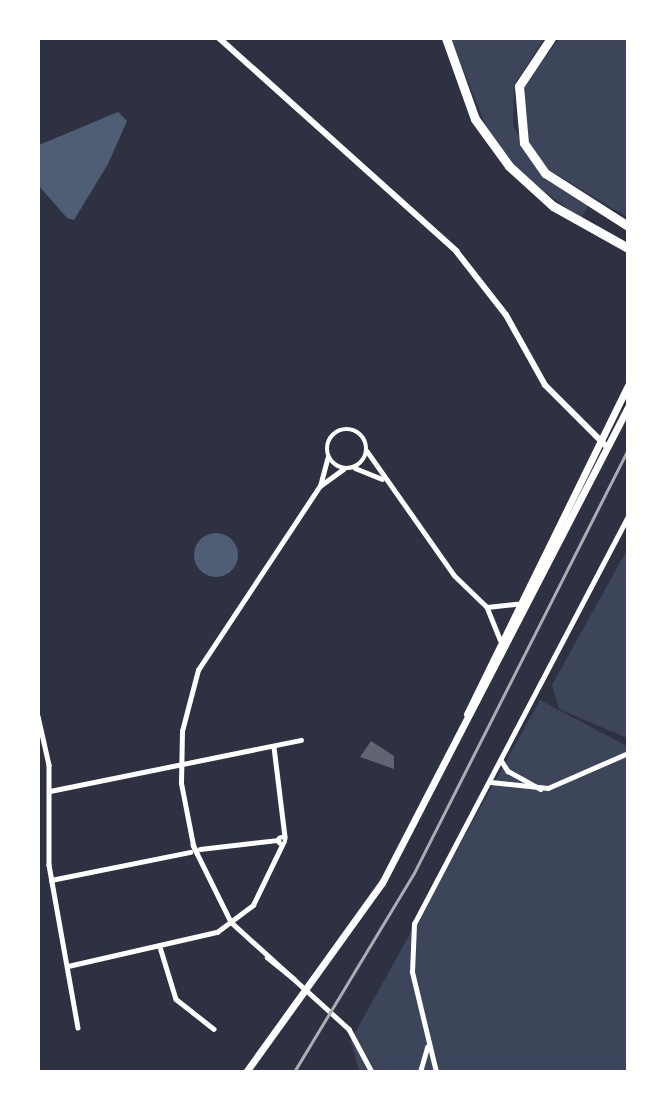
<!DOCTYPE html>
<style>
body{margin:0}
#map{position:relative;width:666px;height:1110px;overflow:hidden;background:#2d3142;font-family:"Sofia Sans Condensed",sans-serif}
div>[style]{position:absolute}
.green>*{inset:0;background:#3c4559}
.water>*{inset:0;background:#4f5d75}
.round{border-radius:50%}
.building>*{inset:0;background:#626471}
.minor>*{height:4.5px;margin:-2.25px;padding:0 2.25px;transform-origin:2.25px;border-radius:2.25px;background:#fff}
.minor>.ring{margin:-2.25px;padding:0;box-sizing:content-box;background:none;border:4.5px solid #fff;border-radius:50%}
.tertiary>*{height:6px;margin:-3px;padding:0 3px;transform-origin:3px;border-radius:3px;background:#fff}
.primary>*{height:7px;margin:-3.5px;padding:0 3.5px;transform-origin:3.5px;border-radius:3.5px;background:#fff}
.motorway>*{height:9px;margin:-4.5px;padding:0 4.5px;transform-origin:4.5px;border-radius:4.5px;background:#fff}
.rail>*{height:2.5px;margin:-1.25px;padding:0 1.25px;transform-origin:1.25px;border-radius:1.25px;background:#abadb3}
span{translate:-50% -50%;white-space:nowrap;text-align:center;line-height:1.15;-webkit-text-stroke:7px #fff;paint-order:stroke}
.frame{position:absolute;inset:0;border:40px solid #fff;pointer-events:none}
</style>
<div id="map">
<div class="green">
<i style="clip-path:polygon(451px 39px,544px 39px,514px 85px,513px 125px,541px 176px,588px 206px,581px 219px,523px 175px,489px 134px)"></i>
<i style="clip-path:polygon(559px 39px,627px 39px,627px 217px,549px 170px,527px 142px,523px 86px)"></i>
<i style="clip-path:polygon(627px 550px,627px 738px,559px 709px,552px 685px)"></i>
<i style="clip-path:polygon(540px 700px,627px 746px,627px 1071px,359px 1071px,351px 1040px)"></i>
</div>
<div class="water">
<i style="clip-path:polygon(118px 112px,127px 121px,108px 164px,74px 220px,67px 218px,39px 186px,39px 145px)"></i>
<i class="round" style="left:194px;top:533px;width:44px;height:44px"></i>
</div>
<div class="building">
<i style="clip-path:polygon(371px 741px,394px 756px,394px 769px,360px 757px)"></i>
</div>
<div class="minor">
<i class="ring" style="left:327px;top:429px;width:35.5px;height:35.5px"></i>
<i style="left:367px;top:451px;width:151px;rotate:54.9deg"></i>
<i style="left:454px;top:575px;width:46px;rotate:44.1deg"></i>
<i style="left:487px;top:607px;width:35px;rotate:68deg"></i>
<i style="left:355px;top:468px;width:29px;rotate:22deg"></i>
<i style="left:320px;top:486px;width:29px;rotate:-36deg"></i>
<i style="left:487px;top:607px;width:30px;rotate:-6deg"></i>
<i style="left:38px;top:716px;width:50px;rotate:77.3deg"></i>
<i style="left:49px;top:765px;width:100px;rotate:90deg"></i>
<i style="left:49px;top:865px;width:165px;rotate:79.9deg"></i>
<i style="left:274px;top:747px;width:91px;rotate:83deg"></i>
<i style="left:501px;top:760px;width:13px;rotate:58deg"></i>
<i style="left:508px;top:771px;width:37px;rotate:29deg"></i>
<i style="left:491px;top:782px;width:57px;rotate:6deg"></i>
<i style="left:548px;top:788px;width:87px;rotate:-23.6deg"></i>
<i style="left:50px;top:791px;width:256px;rotate:-11.5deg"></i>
<i class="ring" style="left:278px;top:837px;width:3.5px;height:3.5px"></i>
<i style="left:193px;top:845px;width:63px;rotate:-101deg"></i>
<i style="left:181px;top:783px;width:52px;rotate:-88.9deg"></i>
<i style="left:182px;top:731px;width:63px;rotate:-75.3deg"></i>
<i style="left:198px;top:670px;width:221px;rotate:-56.5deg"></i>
<i style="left:320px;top:486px;width:30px;rotate:-75deg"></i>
<i style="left:200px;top:849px;width:79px;rotate:-6.6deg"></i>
<i style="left:197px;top:854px;width:10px;rotate:-114deg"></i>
<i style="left:193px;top:845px;width:86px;rotate:63.7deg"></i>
<i style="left:231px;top:922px;width:159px;rotate:42.2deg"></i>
<i style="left:349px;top:1029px;width:49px;rotate:61.9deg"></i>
<i style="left:51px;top:880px;width:142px;rotate:-11.4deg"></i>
<i style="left:160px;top:947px;width:54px;rotate:72.9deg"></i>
<i style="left:176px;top:999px;width:48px;rotate:38.3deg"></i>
<i style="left:267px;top:957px;width:35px;rotate:39deg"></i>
<i style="left:68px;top:966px;width:153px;rotate:-12.9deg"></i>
<i style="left:217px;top:932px;width:45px;rotate:-36.9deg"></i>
<i style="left:253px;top:905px;width:67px;rotate:-64.2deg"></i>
<i style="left:420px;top:1072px;width:26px;rotate:-74deg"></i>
<i style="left:436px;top:1072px;width:103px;rotate:-103.5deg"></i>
<i style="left:412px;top:972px;width:48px;rotate:-87.6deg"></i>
<i style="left:414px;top:924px;width:461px;rotate:-62.3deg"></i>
</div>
<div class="tertiary">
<i style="left:219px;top:38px;width:319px;rotate:41.9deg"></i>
<i style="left:456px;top:251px;width:81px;rotate:52deg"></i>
<i style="left:506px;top:315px;width:80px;rotate:60.9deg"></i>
<i style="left:545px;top:385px;width:88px;rotate:45deg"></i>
</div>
<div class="primary">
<i style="left:467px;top:714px;width:366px;rotate:-63.9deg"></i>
<i style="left:246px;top:1072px;width:233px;rotate:-54.3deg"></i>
<i style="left:382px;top:883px;width:536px;rotate:-62.67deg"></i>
</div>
<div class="motorway">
<i style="left:446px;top:38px;width:86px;rotate:70.3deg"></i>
<i style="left:475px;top:119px;width:58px;rotate:54.1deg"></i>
<i style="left:509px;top:166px;width:59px;rotate:42.3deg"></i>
<i style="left:553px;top:206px;width:86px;rotate:29.2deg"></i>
<i style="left:551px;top:38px;width:58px;rotate:123.7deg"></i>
<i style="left:519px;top:86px;width:57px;rotate:85deg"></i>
<i style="left:524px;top:143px;width:37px;rotate:55deg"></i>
<i style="left:545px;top:173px;width:98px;rotate:32.6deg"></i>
</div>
<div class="rail">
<i style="left:294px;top:1072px;width:232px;rotate:-58.9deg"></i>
<i style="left:414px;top:873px;width:474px;rotate:-63.2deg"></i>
</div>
<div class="frame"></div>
</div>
